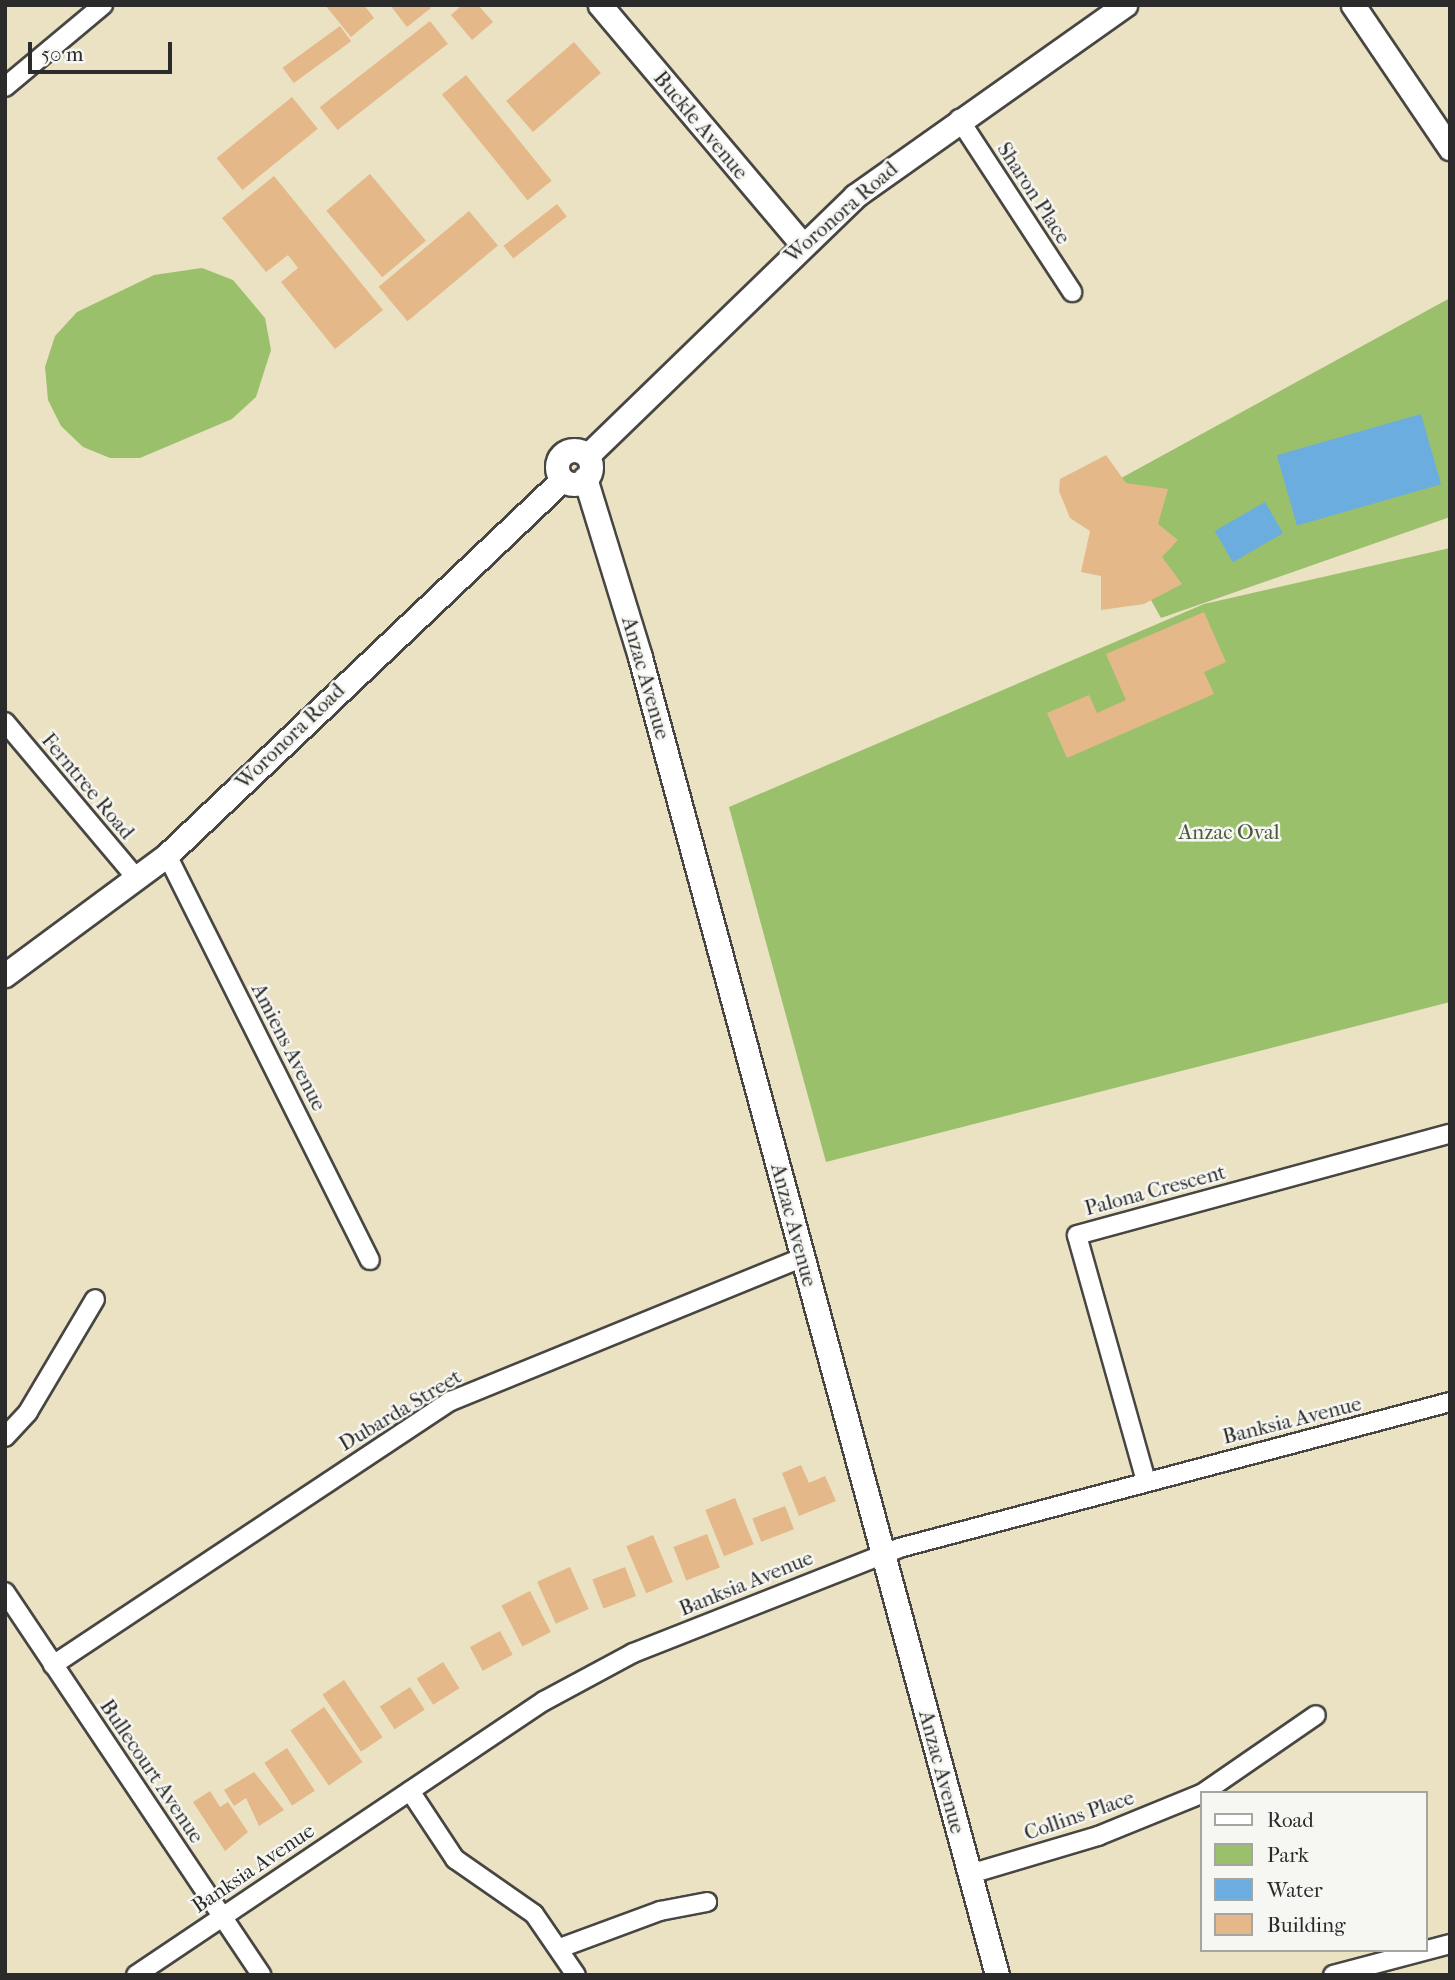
<!DOCTYPE html>
<style>
body{margin:0}
#map{position:relative;width:1455px;height:1980px;overflow:hidden;background:#ebe2c4;font-family:"IM FELL French Canon",serif}
div>[style]{position:absolute}
.green>*{inset:0;background:#9ac06c}
.water>*{inset:0;background:#6baddf;transform-origin:0 0}
.building>*{inset:0;background:#e4b889;transform-origin:0 0}
.roads{filter:drop-shadow(2px 0 #484642) drop-shadow(-2px 0 #484642) drop-shadow(0 2px #484642) drop-shadow(0 -2px #484642)}
.minor>*{height:18px;margin:-9px;padding:0 9px;transform-origin:9px;border-radius:9px;background:#fff}
.tertiary>*{height:23px;margin:-11.5px;padding:0 11.5px;transform-origin:11.5px;border-radius:11.5px;background:#fff}
.tertiary>.ring{margin:-11.5px;padding:0;box-sizing:content-box;background:none;border:23px solid #fff;border-radius:50%}
span{translate:-50% -50%;white-space:nowrap;text-align:center;line-height:1.15;-webkit-text-stroke:5px #f6f6f2;paint-order:stroke}
.street-label{font-size:21px;color:#2b2b2b}
.park-label{font-size:21px;color:#4c583e}
.frame{position:absolute;inset:0;border:7px solid #2b2b2b;pointer-events:none}
.legend{position:absolute;left:1200px;top:1791px;width:228px;height:161px;box-sizing:border-box;background:#f6f6f2;border:2px solid #a5a5a2;margin:0;padding:9px 12px;list-style:none;font-size:21px;color:#2b2b2b}
.legend li{display:flex;align-items:center;gap:14px;height:35px}
.legend b{width:35px;border:2px solid #a5a5a2}
.scale{position:absolute;left:28px;top:42px;width:144px;height:32px;box-sizing:border-box;border:4px solid #2b2b2b;border-top:0;padding-left:9px;font-size:21px;line-height:24px;white-space:nowrap;color:#2b2b2b;-webkit-text-stroke:5px #f6f6f2;paint-order:stroke}
</style>
<div id="map">
<div class="green">
<i style="clip-path:polygon(202px 268px,233px 280px,265px 318px,271px 350px,256px 397px,232px 419px,140px 458px,110px 458px,83px 447px,61px 426px,48px 400px,45px 367px,55px 336px,77px 312px,154px 275px)"></i>
<i style="clip-path:polygon(1450px 298px,1450px 517px,1161px 618px,1092px 494px)"></i>
<i style="clip-path:polygon(1450px 548px,1450px 1002px,826px 1162px,729px 807px,1204px 604px)"></i>
</div>
<div class="water">
<i style="left:1421px;top:414px;width:73px;height:150px;rotate:74deg"></i>
<i style="left:1265px;top:502px;width:36px;height:58px;rotate:60deg"></i>
</div>
<div class="building">
<i style="clip-path:polygon(325px 5px,364px 5px,374px 18px,351px 37px)"></i>
<i style="clip-path:polygon(390px 5px,428px 5px,431px 8px,407px 27px)"></i>
<i style="clip-path:polygon(462px 5px,478px 5px,493px 22px,472px 40px,451px 15px)"></i>
<i style="left:430px;top:21px;width:29px;height:140px;rotate:52deg"></i>
<i style="left:340px;top:26px;width:19px;height:71px;rotate:54deg"></i>
<i style="left:574px;top:42px;width:41px;height:90px;rotate:49deg"></i>
<i style="left:466px;top:75px;width:136px;height:31px;rotate:51deg"></i>
<i style="left:292px;top:97px;width:41px;height:97px;rotate:51deg"></i>
<i style="left:370px;top:174px;width:87px;height:57px;rotate:50deg"></i>
<i style="clip-path:polygon(274px 176px,383px 310px,335px 349px,281px 282px,298px 268px,288px 255px,266px 272px,222px 218px)"></i>
<i style="left:557px;top:204px;width:16px;height:68px;rotate:52deg"></i>
<i style="left:469px;top:211px;width:45px;height:118px;rotate:50deg"></i>
<i style="clip-path:polygon(1106px 455px,1126px 483px,1168px 489px,1158px 524px,1178px 540px,1162px 557px,1182px 584px,1144px 604px,1101px 610px,1101px 576px,1081px 572px,1090px 531px,1070px 518px,1059px 491px,1060px 479px)"></i>
<i style="clip-path:polygon(1204px 612px,1226px 662px,1204px 672px,1214px 694px,1067px 758px,1047px 713px,1089px 695px,1097px 713px,1126px 700px,1106px 654px)"></i>
<i style="clip-path:polygon(801px 1465px,809px 1483px,825px 1476px,836px 1501px,799px 1516px,782px 1473px)"></i>
<i style="left:735px;top:1498px;width:50px;height:32px;rotate:68deg"></i>
<i style="left:785px;top:1506px;width:25px;height:35px;rotate:69deg"></i>
<i style="left:707px;top:1534px;width:36px;height:36px;rotate:69deg"></i>
<i style="left:653px;top:1535px;width:51px;height:29px;rotate:67deg"></i>
<i style="left:570px;top:1567px;width:46px;height:36px;rotate:66deg"></i>
<i style="left:625px;top:1567px;width:31px;height:35px;rotate:69deg"></i>
<i style="left:530px;top:1591px;width:46px;height:32px;rotate:63deg"></i>
<i style="left:500px;top:1631px;width:27px;height:34px;rotate:62deg"></i>
<i style="left:443px;top:1662px;width:31px;height:31px;rotate:58deg"></i>
<i style="left:344px;top:1680px;width:69px;height:26px;rotate:56deg"></i>
<i style="left:410px;top:1687px;width:27px;height:36px;rotate:57deg"></i>
<i style="left:324px;top:1707px;width:67px;height:41px;rotate:55deg"></i>
<i style="left:287px;top:1748px;width:51px;height:27px;rotate:57deg"></i>
<i style="clip-path:polygon(254px 1772px,284px 1810px,259px 1826px,246px 1798px,234px 1806px,224px 1790px)"></i>
<i style="clip-path:polygon(210px 1791px,220px 1807px,228px 1802px,248px 1832px,225px 1851px,193px 1802px)"></i>
</div>
<div class="roads">
<div class="minor">
<i style="left:5px;top:87px;width:128px;rotate:-39.9deg"></i>
<i style="left:959px;top:119px;width:207px;rotate:56.8deg"></i>
<i style="left:5px;top:722px;width:205px;rotate:49.9deg"></i>
<i style="left:167px;top:855px;width:453px;rotate:63.4deg"></i>
<i style="left:5px;top:1437px;width:34px;rotate:-47deg"></i>
<i style="left:28px;top:1412px;width:131px;rotate:-59.3deg"></i>
<i style="left:1146px;top:1481px;width:255px;rotate:-105.7deg"></i>
<i style="left:1077px;top:1235px;width:386px;rotate:-15.2deg"></i>
<i style="left:5px;top:1592px;width:461px;rotate:56.2deg"></i>
<i style="left:53px;top:1665px;width:478px;rotate:-33.6deg"></i>
<i style="left:451px;top:1401px;width:380px;rotate:-22.2deg"></i>
<i style="left:410px;top:1791px;width:82px;rotate:56.5deg"></i>
<i style="left:455px;top:1859px;width:96px;rotate:34.8deg"></i>
<i style="left:534px;top:1914px;width:74px;rotate:55.5deg"></i>
<i style="left:1203px;top:1793px;width:137px;rotate:-34.6deg"></i>
<i style="left:970px;top:1874px;width:134px;rotate:-16.5deg"></i>
<i style="left:1098px;top:1836px;width:111px;rotate:-22.2deg"></i>
<i style="left:560px;top:1948px;width:107px;rotate:-20.3deg"></i>
<i style="left:660px;top:1911px;width:48px;rotate:-10.8deg"></i>
<i style="left:136px;top:1975px;width:491px;rotate:-33.9deg"></i>
<i style="left:544px;top:1701px;width:101px;rotate:-28.3deg"></i>
<i style="left:633px;top:1653px;width:286px;rotate:-21.5deg"></i>
<i style="left:899px;top:1548px;width:570px;rotate:-14.84deg"></i>
<i style="left:1333px;top:1975px;width:121px;rotate:-14.8deg"></i>
</div>
<div class="tertiary">
<i style="left:600px;top:5px;width:313px;rotate:49.8deg"></i>
<i style="left:1353px;top:5px;width:173px;rotate:55.9deg"></i>
<i class="ring" style="left:557px;top:450px;width:11px;height:11px"></i>
<i style="left:588px;top:455px;width:372px;rotate:-44.1deg"></i>
<i style="left:855px;top:196px;width:331px;rotate:-35.3deg"></i>
<i style="left:585px;top:478px;width:187px;rotate:72.9deg"></i>
<i style="left:640px;top:657px;width:1365px;rotate:74.84deg"></i>
<i style="left:5px;top:975px;width:202px;rotate:-36.5deg"></i>
<i style="left:167px;top:855px;width:543px;rotate:-43.51deg"></i>
</div>
</div>
<div class="street-label">
<span style="left:701px;top:125px;rotate:50deg">Buckle Avenue</span>
<span style="left:1034px;top:193px;rotate:57deg">Sharon Place</span>
<span style="left:841px;top:212px;rotate:-41deg">Woronora Road</span>
<span style="left:646px;top:678px;rotate:74deg">Anzac Avenue</span>
<span style="left:290px;top:736px;rotate:-44deg">Woronora Road</span>
<span style="left:88px;top:786px;rotate:50deg">Ferntree Road</span>
<span style="left:289px;top:1047px;rotate:63deg">Amiens Avenue</span>
<span style="left:1155px;top:1190px;rotate:-15deg">Palona Crescent</span>
<span style="left:794px;top:1225px;rotate:75deg">Anzac Avenue</span>
<span style="left:400px;top:1410px;rotate:-31deg">Dubarda Street</span>
<span style="left:1292px;top:1420px;rotate:-14deg">Banksia Avenue</span>
<span style="left:746px;top:1583px;rotate:-22deg">Banksia Avenue</span>
<span style="left:152px;top:1771px;rotate:56deg">Bullecourt Avenue</span>
<span style="left:942px;top:1772px;rotate:75deg">Anzac Avenue</span>
<span style="left:1079px;top:1815px;rotate:-19deg">Collins Place</span>
<span style="left:253px;top:1868px;rotate:-34deg">Banksia Avenue</span>
</div>
<div class="park-label">
<span style="left:1229px;top:832px">Anzac Oval</span>
</div>
<div class="frame"></div>
<ul class="legend">
<li><b style="height:9px;background:#fff"></b>Road</li>
<li><b style="height:19px;background:#9ac06c"></b>Park</li>
<li><b style="height:19px;background:#6baddf"></b>Water</li>
<li><b style="height:19px;background:#e4b889"></b>Building</li>
</ul>
<div class="scale">50 m</div>
</div>
